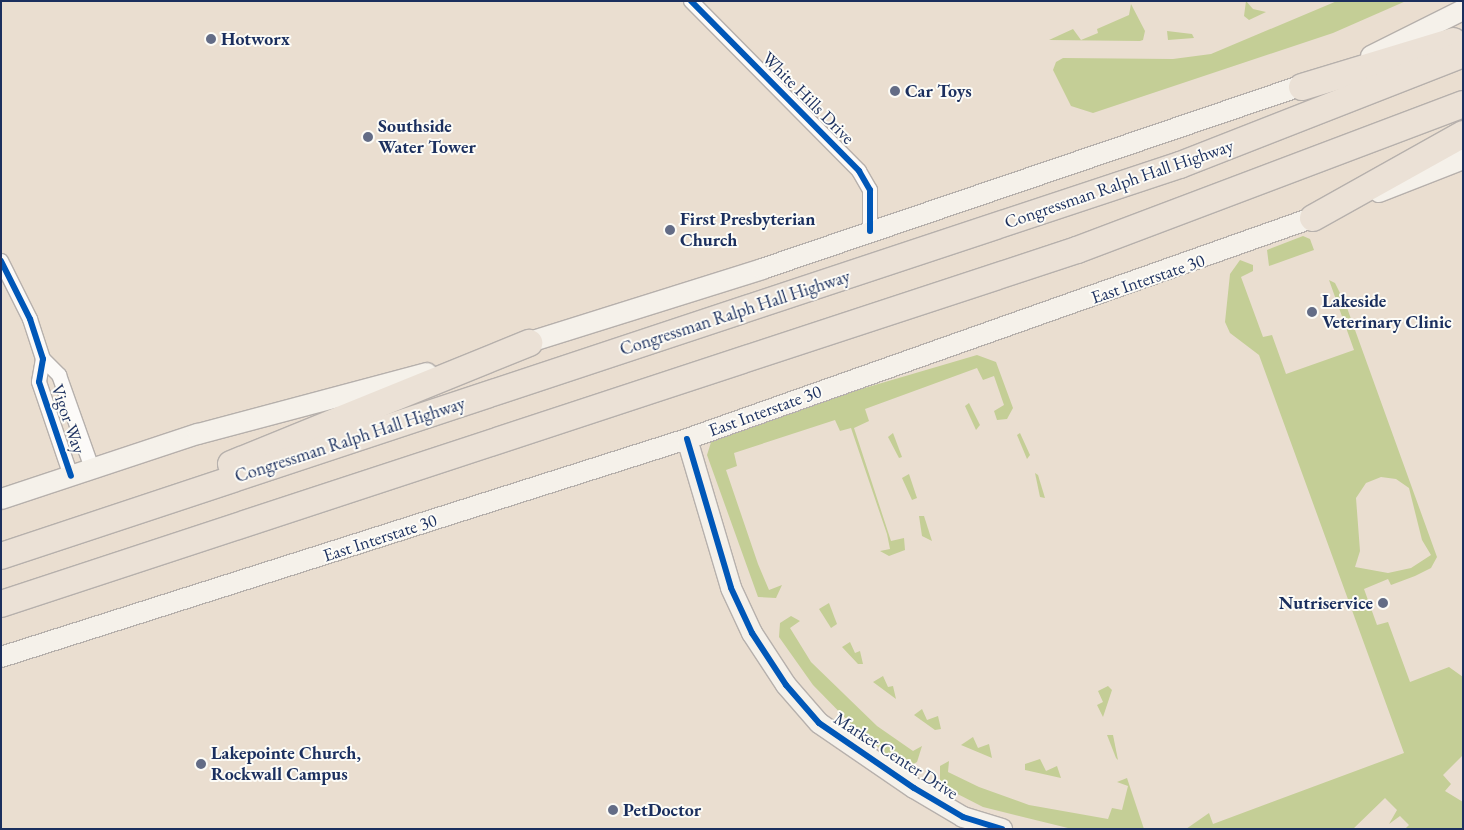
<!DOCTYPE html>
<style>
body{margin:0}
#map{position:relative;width:1464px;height:830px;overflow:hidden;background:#eaded0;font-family:"EB Garamond",serif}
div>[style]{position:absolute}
.green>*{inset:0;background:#c4ce96}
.roads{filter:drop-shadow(1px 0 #b6b0ac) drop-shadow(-1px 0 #b6b0ac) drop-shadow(0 1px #b6b0ac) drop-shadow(0 -1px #b6b0ac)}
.street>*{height:14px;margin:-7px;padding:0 7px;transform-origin:7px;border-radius:7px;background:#fcfaf8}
.secondary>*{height:20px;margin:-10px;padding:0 10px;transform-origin:10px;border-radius:10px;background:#f5f1ea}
.highway>*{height:26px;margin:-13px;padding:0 13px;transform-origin:13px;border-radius:13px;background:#ebe1d6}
.cycleway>*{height:6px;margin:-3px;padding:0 3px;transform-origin:3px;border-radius:3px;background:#0057b8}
.dots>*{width:14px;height:14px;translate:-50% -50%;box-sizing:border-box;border:2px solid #fdfcf7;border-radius:50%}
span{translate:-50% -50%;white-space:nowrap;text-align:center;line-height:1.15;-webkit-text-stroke:4px #fdfcf7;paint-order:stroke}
.poi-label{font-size:18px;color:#1b2f5e;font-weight:700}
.left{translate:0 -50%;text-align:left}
.right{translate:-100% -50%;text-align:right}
.street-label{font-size:18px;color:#1b2f5e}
.frame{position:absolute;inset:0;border:2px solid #1b2f5e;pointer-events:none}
</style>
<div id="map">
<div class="green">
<i style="clip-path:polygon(1246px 1px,1253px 9px,1266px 12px,1249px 20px,1244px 16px)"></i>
<i style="clip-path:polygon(1337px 1px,1406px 1px,1333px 33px,1093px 113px,1071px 106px,1053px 70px,1056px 62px,1063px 58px,1173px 59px,1211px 54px)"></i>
<i style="clip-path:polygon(1131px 4px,1145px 31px,1143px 40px,1140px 41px,1049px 40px,1073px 29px,1081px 40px,1098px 33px,1097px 29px,1129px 15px)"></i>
<i style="clip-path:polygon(1167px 31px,1192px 34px,1194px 38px,1168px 40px)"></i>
<i style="clip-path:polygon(1303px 236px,1310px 239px,1314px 250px,1269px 266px,1267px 250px)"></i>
<i style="clip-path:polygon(evenodd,1240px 260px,1253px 265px,1253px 271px,1241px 277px,1263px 337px,1272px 335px,1286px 374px,1354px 350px,1329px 280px,1335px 283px,1346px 305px,1437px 557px,1431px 568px,1415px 576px,1391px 585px,1388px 579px,1364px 589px,1377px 625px,1388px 622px,1410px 682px,1449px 667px,1463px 677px,1463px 755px,1443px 775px,1451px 784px,1445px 791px,1463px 802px,1463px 829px,1405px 829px,1409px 825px,1400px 816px,1389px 824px,1397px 810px,1385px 798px,1353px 829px,1186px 829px,1209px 813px,1213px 824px,1404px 753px,1259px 355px,1230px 333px,1225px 322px,1230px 274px,1240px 260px,1381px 477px,1396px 479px,1409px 488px,1422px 540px,1431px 555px,1411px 568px,1388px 573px,1355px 567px,1360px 551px,1356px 498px,1366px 483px,1381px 477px)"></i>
<i style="clip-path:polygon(977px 355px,996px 362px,1013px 408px,1007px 419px,997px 420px,994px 411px,1004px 405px,994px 376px,983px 380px,977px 368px,865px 409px,869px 421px,854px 428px,891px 541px,904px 538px,905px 550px,889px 556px,880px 551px,890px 549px,887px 534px,851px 428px,840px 431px,835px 420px,734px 453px,737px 466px,726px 470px,758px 564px,769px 590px,782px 585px,776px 598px,758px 597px,707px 455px,712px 439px,766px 417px)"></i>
<i style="clip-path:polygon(969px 403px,980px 425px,976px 430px,965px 406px)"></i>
<i style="clip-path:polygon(893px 433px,902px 457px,899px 458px,888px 437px)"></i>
<i style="clip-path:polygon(1020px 433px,1030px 455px,1027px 459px,1017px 435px)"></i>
<i style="clip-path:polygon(1035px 473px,1038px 475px,1045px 498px,1040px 497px)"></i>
<i style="clip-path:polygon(909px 474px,917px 498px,912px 500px,902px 478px)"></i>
<i style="clip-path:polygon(919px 516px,924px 516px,932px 541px,922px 536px)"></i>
<i style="clip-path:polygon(829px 603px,837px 624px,831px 628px,819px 609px)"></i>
<i style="clip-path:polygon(791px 616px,800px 621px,790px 628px,811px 662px,877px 726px,913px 751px,922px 746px,917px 762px,910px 766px,898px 763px,858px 731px,813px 685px,779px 637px,780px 623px)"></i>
<i style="clip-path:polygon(850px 642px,855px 653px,860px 651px,863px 664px,858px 664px,842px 647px)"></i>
<i style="clip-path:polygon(883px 676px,888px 687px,893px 686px,896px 699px,873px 682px)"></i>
<i style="clip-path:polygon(1108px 686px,1112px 690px,1103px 717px,1097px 705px,1103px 702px,1098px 691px)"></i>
<i style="clip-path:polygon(922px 709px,927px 720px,938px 716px,941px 729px,935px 730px,914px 715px)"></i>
<i style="clip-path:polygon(1107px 735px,1113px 735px,1118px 760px,1116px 758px)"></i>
<i style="clip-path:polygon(973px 737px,978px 748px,989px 744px,992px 758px,961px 745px)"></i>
<i style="clip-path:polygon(1040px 759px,1046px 771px,1057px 766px,1061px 778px,1025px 770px,1025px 764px)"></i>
<i style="clip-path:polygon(949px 761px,948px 772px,979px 787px,1029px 805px,1108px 819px,1112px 808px,1122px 810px,1128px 786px,1117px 782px,1127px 778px,1144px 829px,1072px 829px,983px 807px,940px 785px,940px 766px)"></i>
</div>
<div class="roads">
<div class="street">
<i style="left:691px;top:1px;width:239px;rotate:45.3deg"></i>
<i style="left:859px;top:171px;width:22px;rotate:60deg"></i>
<i style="left:870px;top:190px;width:41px;rotate:90deg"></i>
<i style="left:1px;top:261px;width:65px;rotate:63.4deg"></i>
<i style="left:30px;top:319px;width:42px;rotate:72deg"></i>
<i style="left:43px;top:359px;width:23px;rotate:100deg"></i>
<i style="left:39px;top:382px;width:99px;rotate:71.2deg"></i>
<i style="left:43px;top:359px;width:23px;rotate:45deg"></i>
<i style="left:59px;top:375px;width:99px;rotate:70.5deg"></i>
</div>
<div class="secondary">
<i style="left:1371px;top:56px;width:103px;rotate:-26.6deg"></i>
<i style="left:1379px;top:192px;width:90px;rotate:-21.4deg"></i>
<i style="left:517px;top:346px;width:257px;rotate:-17.4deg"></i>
<i style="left:762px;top:269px;width:584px;rotate:-18.78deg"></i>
<i style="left:687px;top:439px;width:155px;rotate:73.5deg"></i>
<i style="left:731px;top:588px;width:50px;rotate:65deg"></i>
<i style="left:752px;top:633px;width:62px;rotate:56.8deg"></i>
<i style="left:786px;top:685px;width:50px;rotate:49deg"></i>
<i style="left:819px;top:723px;width:115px;rotate:34.4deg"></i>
<i style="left:914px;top:788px;width:57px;rotate:30.6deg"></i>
<i style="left:963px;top:817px;width:41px;rotate:17.1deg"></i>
<i style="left:1px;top:499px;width:207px;rotate:-18.3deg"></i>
<i style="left:198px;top:434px;width:237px;rotate:-14.9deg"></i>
<i style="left:1px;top:657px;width:720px;rotate:-17.63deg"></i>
<i style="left:687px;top:439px;width:678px;rotate:-19.48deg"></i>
</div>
<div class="highway">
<i style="left:1302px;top:87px;width:158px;rotate:-16.9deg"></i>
<i style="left:1313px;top:218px;width:172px;rotate:-29.2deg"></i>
<i style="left:231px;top:464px;width:322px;rotate:-22.1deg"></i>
<i style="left:1px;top:556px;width:1242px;rotate:-18.35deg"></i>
<i style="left:1180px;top:165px;width:304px;rotate:-21.4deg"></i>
<i style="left:1px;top:604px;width:1133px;rotate:-18.21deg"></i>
<i style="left:1077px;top:250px;width:413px;rotate:-20.7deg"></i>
</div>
</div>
<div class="cycleway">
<i style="left:691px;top:1px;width:239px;rotate:45.3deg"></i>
<i style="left:859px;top:171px;width:22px;rotate:60deg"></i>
<i style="left:870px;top:190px;width:41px;rotate:90deg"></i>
<i style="left:1px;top:261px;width:65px;rotate:63.4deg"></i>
<i style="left:30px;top:319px;width:42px;rotate:72deg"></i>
<i style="left:43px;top:359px;width:23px;rotate:100deg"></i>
<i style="left:39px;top:382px;width:99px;rotate:71.2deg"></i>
<i style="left:687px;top:439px;width:155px;rotate:73.5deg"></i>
<i style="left:731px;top:588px;width:50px;rotate:65deg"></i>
<i style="left:752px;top:633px;width:62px;rotate:56.8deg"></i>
<i style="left:786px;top:685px;width:50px;rotate:49deg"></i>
<i style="left:819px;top:723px;width:115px;rotate:34.4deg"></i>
<i style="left:914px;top:788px;width:57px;rotate:30.6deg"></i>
<i style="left:963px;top:817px;width:41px;rotate:17.1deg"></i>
</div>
<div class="dots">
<i style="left:211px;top:39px;background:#636c86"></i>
<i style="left:895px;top:91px;background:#636c86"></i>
<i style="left:368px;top:137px;background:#636c86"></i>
<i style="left:670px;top:230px;background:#636c86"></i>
<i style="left:1312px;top:312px;background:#636c86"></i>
<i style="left:1383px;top:603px;background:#636c86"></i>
<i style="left:201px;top:764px;background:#636c86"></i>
<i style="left:613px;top:810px;background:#636c86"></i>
</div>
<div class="poi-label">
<span class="left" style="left:221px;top:39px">Hotworx</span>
<span class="left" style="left:905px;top:91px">Car Toys</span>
<span class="left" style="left:378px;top:137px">Southside<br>Water Tower</span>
<span class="left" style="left:680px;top:230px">First Presbyterian<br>Church</span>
<span class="left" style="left:1322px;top:312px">Lakeside<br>Veterinary Clinic</span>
<span class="right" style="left:1373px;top:603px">Nutriservice</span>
<span class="left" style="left:211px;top:764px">Lakepointe Church,<br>Rockwall Campus</span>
<span class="left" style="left:623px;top:810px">PetDoctor</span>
</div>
<div class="street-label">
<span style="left:808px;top:98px;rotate:45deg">White Hills Drive</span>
<span style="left:1119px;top:184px;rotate:-19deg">Congressman Ralph Hall Highway</span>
<span style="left:1148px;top:279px;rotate:-19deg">East Interstate 30</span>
<span style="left:735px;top:313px;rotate:-18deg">Congressman Ralph Hall Highway</span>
<span style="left:765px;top:411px;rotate:-20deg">East Interstate 30</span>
<span style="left:68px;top:419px;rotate:71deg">Vigor Way</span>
<span style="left:350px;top:440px;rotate:-18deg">Congressman Ralph Hall Highway</span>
<span style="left:380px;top:538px;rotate:-18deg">East Interstate 30</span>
<span style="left:896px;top:756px;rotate:33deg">Market Center Drive</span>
</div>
<div class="frame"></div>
</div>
